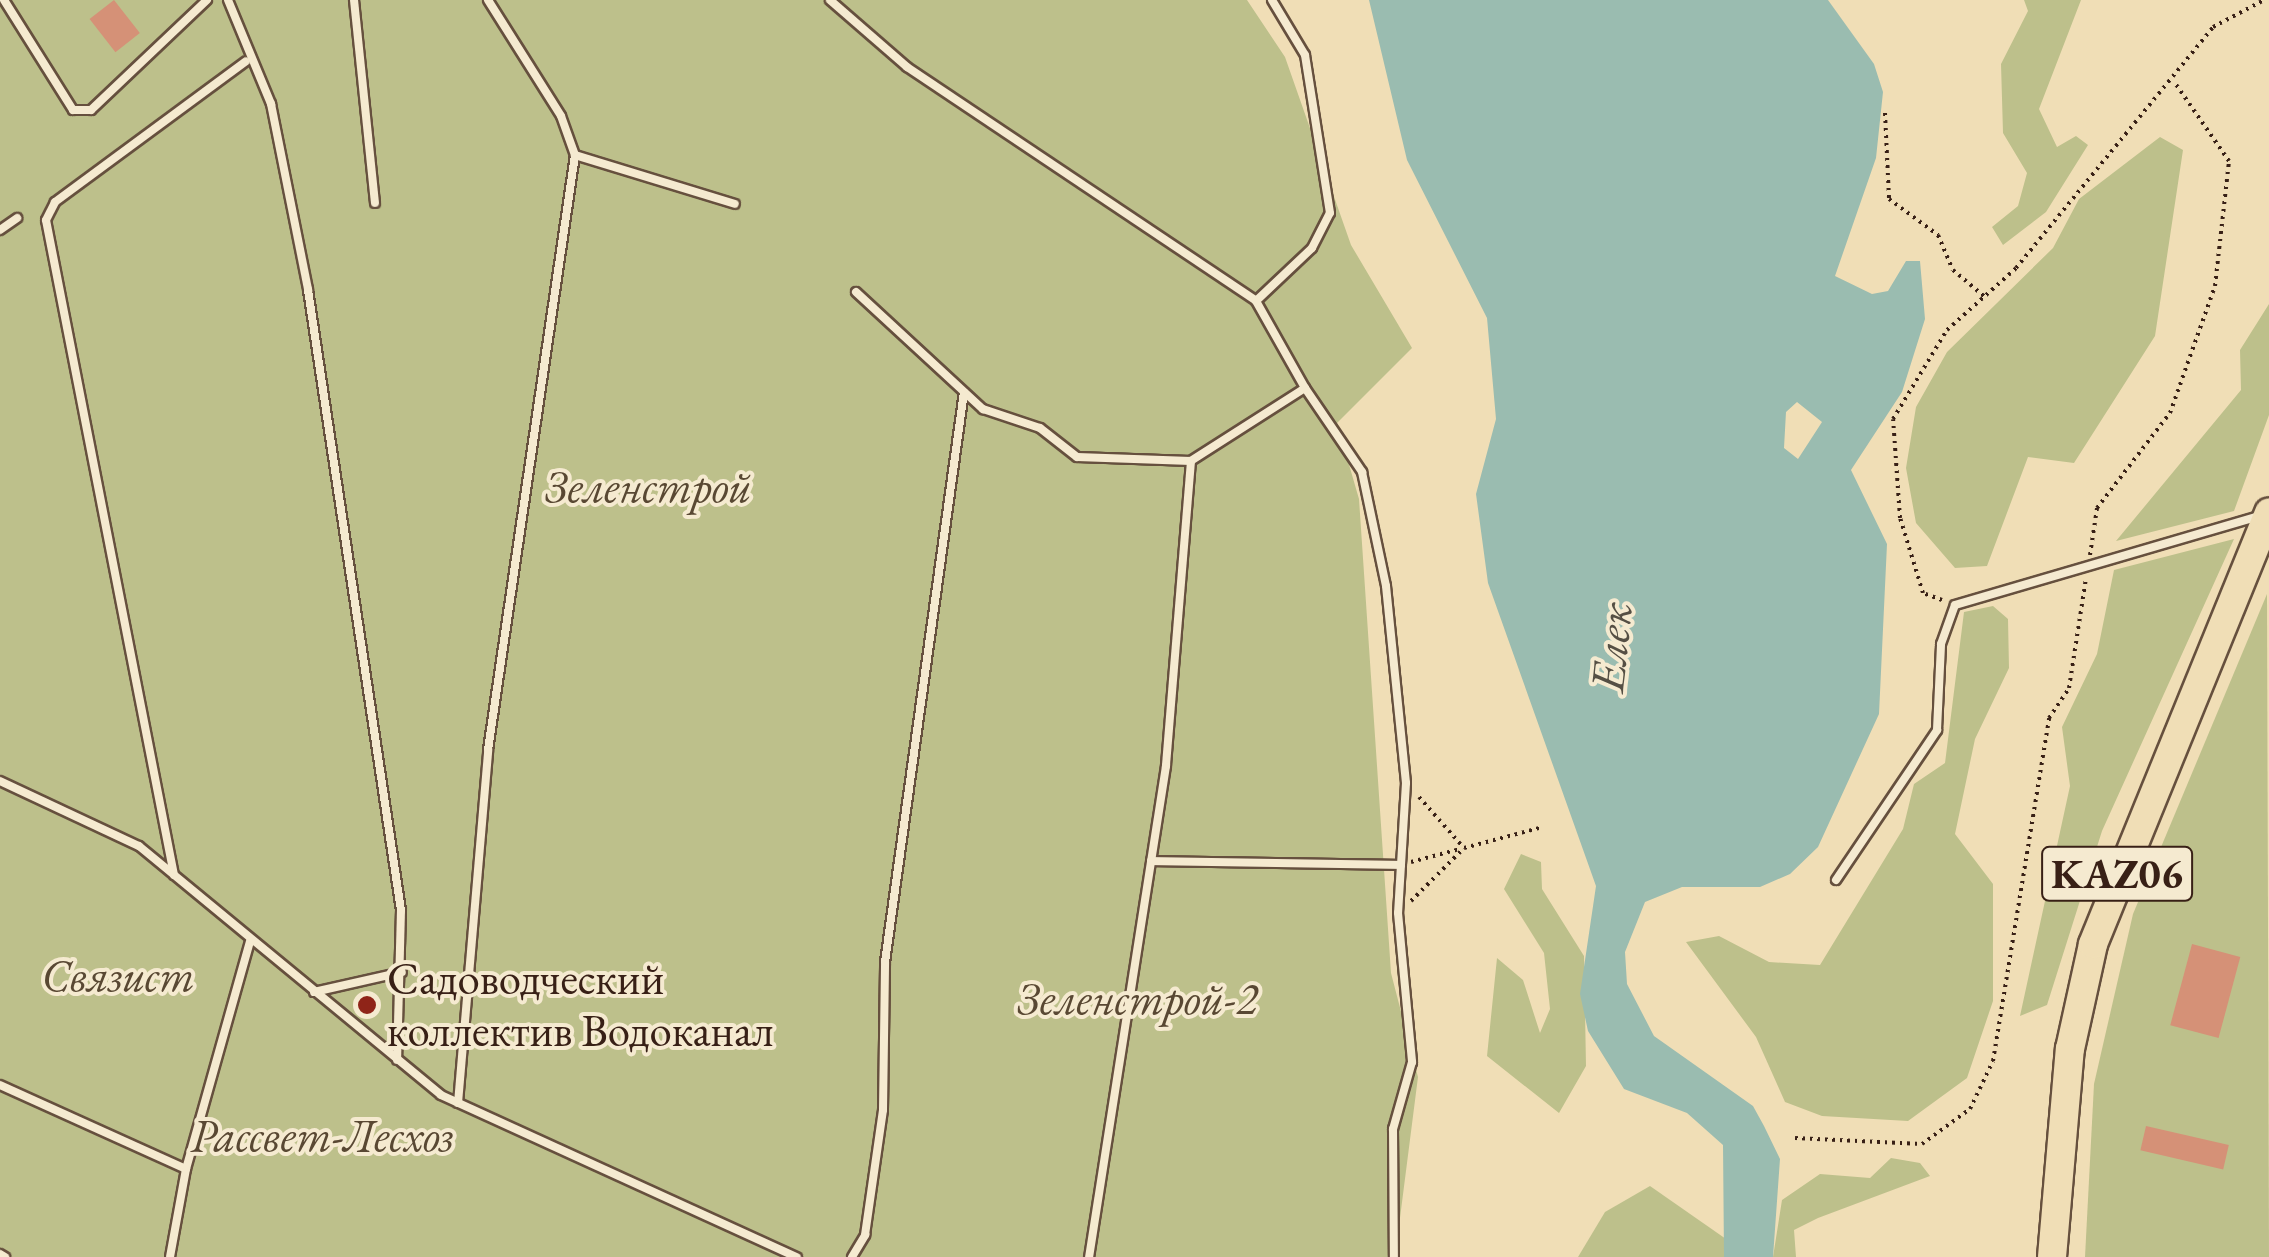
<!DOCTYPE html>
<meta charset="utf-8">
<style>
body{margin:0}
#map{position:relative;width:2269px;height:1257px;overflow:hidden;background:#f0deb6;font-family:"EB Garamond",serif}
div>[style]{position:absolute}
.green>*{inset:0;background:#bdc08b}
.water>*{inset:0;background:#9abcb0}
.building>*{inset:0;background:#d59177;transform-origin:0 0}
.path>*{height:4px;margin-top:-2px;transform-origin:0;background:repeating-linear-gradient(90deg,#382016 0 2.5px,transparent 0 7.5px)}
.roads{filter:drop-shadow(2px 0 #66503e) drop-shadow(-2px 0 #66503e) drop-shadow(0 2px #66503e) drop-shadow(0 -2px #66503e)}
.lane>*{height:8px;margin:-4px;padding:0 4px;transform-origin:4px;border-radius:4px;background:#f5ead0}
.highway>*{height:28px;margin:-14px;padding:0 14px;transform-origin:14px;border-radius:14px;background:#f0deb6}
.dots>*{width:28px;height:28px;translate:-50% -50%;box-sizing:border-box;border:5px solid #f5ead0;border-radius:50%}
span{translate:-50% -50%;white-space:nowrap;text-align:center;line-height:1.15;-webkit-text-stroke:8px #f5ead0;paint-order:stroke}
.shield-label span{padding:2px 8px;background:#f5ead0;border:2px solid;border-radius:8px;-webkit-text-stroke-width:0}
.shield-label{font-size:42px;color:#382016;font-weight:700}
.park-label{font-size:45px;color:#594833;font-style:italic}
.poi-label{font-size:45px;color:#382016}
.left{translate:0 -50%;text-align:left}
.water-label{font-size:48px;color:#554f44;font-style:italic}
</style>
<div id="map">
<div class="green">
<i style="clip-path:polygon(0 0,1247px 0,1285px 57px,1351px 245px,1412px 348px,1337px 423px,1359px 499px,1391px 973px,1418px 1077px,1395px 1257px,0 1257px)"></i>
<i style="clip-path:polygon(2024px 0,2081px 0,2039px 109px,2057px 147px,2076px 136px,2088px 145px,2046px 212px,2003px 245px,1992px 227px,2018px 206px,2027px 173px,2003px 133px,2001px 64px,2028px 11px)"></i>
<i style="clip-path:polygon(2160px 137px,2183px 150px,2155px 336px,2074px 463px,2028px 457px,1987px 566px,1955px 568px,1916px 523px,1906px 468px,1916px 407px,1947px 352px,2053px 248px,2079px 199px)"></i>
<i style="clip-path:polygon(2269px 304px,2269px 415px,2234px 511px,2116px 541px,2241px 390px,2240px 350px)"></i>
<i style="clip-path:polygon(2234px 539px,2102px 831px,2047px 1005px,2020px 1016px,2070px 786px,2062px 727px,2097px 654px,2114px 570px)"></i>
<i style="clip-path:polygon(2267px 594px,2269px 1257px,2085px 1257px,2094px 1084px,2133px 914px)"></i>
<i style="clip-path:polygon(1993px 606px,2008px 619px,2009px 668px,1975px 739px,1955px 834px,1993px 884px,1993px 1001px,1967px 1078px,1908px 1121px,1822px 1116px,1785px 1102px,1756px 1037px,1686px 942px,1719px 936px,1769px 962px,1820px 965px,1903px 829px,1914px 784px,1945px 763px,1964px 612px)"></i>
<i style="clip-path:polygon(1521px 854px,1541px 862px,1542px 889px,1584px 956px,1586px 1066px,1559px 1113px,1487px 1056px,1497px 958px,1523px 980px,1540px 1033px,1550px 1009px,1544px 953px,1504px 889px)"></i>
<i style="clip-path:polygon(1891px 1158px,1920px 1163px,1930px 1176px,1818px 1218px,1794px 1230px,1796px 1257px,1773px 1257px,1782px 1200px,1820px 1174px,1870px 1178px)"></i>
<i style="clip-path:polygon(1650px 1186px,1726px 1239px,1724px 1257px,1578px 1257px,1605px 1212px)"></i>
</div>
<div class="water">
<i style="clip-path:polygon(evenodd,1369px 0,1828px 0,1874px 64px,1883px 92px,1876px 158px,1835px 276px,1872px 294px,1888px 291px,1906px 261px,1920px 261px,1925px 319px,1902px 392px,1851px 470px,1887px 544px,1879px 714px,1818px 847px,1790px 874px,1760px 887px,1682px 887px,1645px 902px,1625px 952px,1627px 984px,1654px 1036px,1753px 1106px,1764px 1126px,1780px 1159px,1773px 1257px,1724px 1257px,1723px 1145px,1687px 1113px,1624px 1089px,1588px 1031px,1580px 994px,1596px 886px,1488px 583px,1476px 494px,1496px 419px,1487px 318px,1407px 160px,1369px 0,1797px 402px,1822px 422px,1798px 459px,1784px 448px,1786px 412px,1797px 402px)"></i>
</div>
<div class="building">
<i style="left:114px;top:0;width:42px;height:31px;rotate:52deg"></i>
<i style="left:2192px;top:944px;width:50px;height:84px;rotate:15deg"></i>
<i style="left:2146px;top:1126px;width:85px;height:25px;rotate:13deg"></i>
</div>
<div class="path">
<i style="left:1885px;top:113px;width:86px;rotate:87.3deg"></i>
<i style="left:1889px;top:199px;width:61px;rotate:36.3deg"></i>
<i style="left:1938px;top:235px;width:38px;rotate:67deg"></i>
<i style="left:1953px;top:270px;width:42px;rotate:40.2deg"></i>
<i style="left:2090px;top:555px;width:48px;rotate:-81.5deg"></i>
<i style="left:2097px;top:508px;width:120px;rotate:-52.5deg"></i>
<i style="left:2170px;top:413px;width:135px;rotate:-70.5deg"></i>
<i style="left:2215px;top:286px;width:126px;rotate:-83.6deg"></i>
<i style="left:2229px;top:161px;width:95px;rotate:-124.7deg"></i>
<i style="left:1942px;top:600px;width:20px;rotate:-160deg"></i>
<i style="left:1923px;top:593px;width:78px;rotate:-107deg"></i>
<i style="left:1900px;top:518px;width:99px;rotate:-94deg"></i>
<i style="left:1893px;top:419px;width:104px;rotate:-58.8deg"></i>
<i style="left:1947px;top:330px;width:93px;rotate:-41.9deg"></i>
<i style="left:2016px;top:268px;width:311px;rotate:-50.7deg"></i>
<i style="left:2213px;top:27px;width:58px;rotate:-27.9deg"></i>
<i style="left:1419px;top:797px;width:68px;rotate:48.6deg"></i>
<i style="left:1464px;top:848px;width:82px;rotate:-14.9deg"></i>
<i style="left:1411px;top:862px;width:51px;rotate:-14.9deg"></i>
<i style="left:1411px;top:901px;width:75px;rotate:-45deg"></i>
<i style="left:1795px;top:1138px;width:127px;rotate:2.7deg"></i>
<i style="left:1922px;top:1144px;width:59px;rotate:-36.1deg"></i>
<i style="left:1970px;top:1109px;width:53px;rotate:-64.4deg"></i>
<i style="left:1993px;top:1061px;width:348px;rotate:-80.7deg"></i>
<i style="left:2049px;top:718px;width:36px;rotate:-56deg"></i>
<i style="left:2069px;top:688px;width:111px;rotate:-81.2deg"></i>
</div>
<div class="roads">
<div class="lane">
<i style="left:4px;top:0;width:130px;rotate:57.9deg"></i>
<i style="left:73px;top:110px;width:18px"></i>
<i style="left:91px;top:110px;width:160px;rotate:-43.5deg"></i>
<i style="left:228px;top:0;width:113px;rotate:67.5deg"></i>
<i style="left:271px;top:104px;width:190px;rotate:78.7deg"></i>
<i style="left:308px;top:290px;width:627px;rotate:81.47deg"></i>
<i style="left:401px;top:910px;width:150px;rotate:91.5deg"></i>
<i style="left:354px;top:0;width:204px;rotate:84.1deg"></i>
<i style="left:488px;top:0;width:137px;rotate:57.8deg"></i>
<i style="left:561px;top:116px;width:41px;rotate:70.3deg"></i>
<i style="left:575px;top:155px;width:167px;rotate:17deg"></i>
<i style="left:830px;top:0;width:102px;rotate:41deg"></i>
<i style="left:907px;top:67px;width:420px;rotate:33.8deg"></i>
<i style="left:1256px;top:301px;width:100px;rotate:60.6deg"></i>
<i style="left:1305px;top:388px;width:135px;rotate:147.4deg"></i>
<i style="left:1191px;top:461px;width:306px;rotate:94.7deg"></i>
<i style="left:1166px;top:766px;width:497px;rotate:98.9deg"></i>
<i style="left:0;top:230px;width:21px;rotate:-35deg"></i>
<i style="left:856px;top:292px;width:173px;rotate:42.7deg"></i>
<i style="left:983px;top:409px;width:60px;rotate:18.4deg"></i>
<i style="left:1040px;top:428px;width:47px;rotate:38.1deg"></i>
<i style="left:1077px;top:457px;width:114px;rotate:2deg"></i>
<i style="left:1256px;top:301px;width:77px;rotate:-43.4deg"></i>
<i style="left:1312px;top:248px;width:39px;rotate:-63deg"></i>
<i style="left:1330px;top:213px;width:160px;rotate:-99deg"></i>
<i style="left:1305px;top:55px;width:64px;rotate:-121deg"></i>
<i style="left:1305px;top:388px;width:102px;rotate:55.8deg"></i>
<i style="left:1362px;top:472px;width:116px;rotate:78.1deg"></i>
<i style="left:1386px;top:586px;width:198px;rotate:84.2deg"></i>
<i style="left:1406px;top:783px;width:130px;rotate:93.5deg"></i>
<i style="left:1398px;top:913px;width:150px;rotate:84.6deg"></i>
<i style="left:1412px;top:1062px;width:70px;rotate:105.8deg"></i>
<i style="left:1393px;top:1129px;width:128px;rotate:89.6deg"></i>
<i style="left:0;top:781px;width:153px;rotate:25.1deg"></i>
<i style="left:139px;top:846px;width:391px;rotate:39.5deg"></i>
<i style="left:441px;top:1095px;width:391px;rotate:24.5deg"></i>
<i style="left:1151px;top:861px;width:250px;rotate:0.9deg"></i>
<i style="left:174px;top:875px;width:667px;rotate:-101.06deg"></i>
<i style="left:46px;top:220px;width:20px;rotate:-63deg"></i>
<i style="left:55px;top:202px;width:237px;rotate:-36.4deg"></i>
<i style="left:1836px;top:880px;width:181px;rotate:-56deg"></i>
<i style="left:1937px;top:730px;width:86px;rotate:-87.3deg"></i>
<i style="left:1941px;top:644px;width:41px;rotate:-70.3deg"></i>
<i style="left:1955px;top:605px;width:318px;rotate:-16.3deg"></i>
<i style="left:314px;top:992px;width:90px;rotate:-12.8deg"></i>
<i style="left:0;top:1085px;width:204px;rotate:24.3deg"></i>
<i style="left:186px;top:1169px;width:89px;rotate:100.3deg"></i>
<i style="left:458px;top:1103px;width:354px;rotate:-85.1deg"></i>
<i style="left:488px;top:750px;width:601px;rotate:-81.68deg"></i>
<i style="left:186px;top:1169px;width:237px;rotate:-74.3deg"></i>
<i style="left:0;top:1254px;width:6px;rotate:31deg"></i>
<i style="left:852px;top:1257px;width:26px;rotate:-59deg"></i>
<i style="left:865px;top:1235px;width:126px;rotate:-81.8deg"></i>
<i style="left:883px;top:1110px;width:148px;rotate:-89.2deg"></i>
<i style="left:885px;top:962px;width:575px;rotate:-82.11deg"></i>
</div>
<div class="highway">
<i style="left:2052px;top:1257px;width:209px;rotate:-85.1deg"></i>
<i style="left:2070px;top:1049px;width:107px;rotate:-77.6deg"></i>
<i style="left:2093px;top:944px;width:466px;rotate:-67.8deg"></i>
</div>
</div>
<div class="dots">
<i style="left:367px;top:1005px;background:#8f2418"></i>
</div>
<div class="shield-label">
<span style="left:2117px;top:874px">KАZ06</span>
</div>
<div class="park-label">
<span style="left:648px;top:487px">Зеленстрой</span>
<span style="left:118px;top:976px">Связист</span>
<span style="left:1137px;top:999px">Зеленстрой-2</span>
<span style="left:322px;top:1136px">Рассвет-Лесхоз</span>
</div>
<div class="poi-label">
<span class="left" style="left:387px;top:1005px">Садоводческий<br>коллектив Водоканал</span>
</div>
<div class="water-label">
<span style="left:1611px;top:647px;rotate:-84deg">Елек</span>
</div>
</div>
